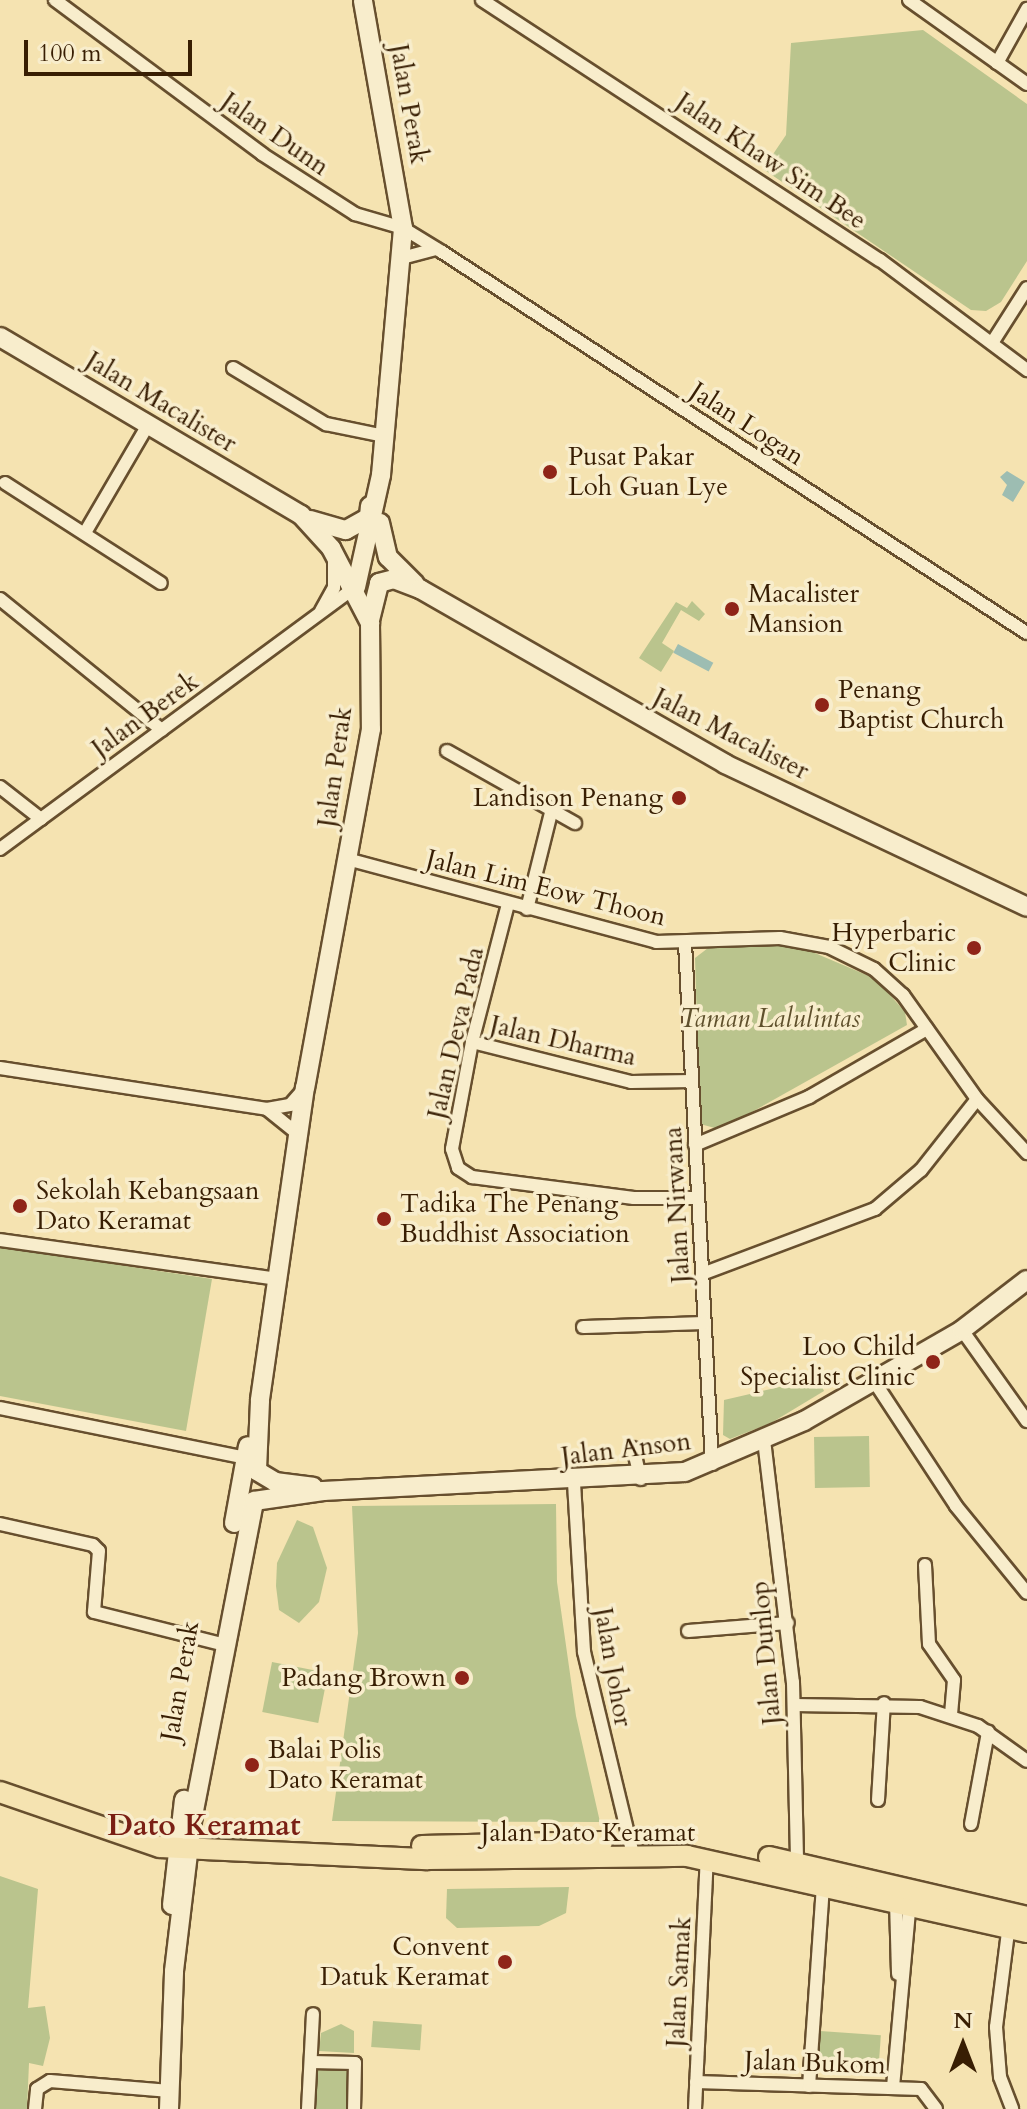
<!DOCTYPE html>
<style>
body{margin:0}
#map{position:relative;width:1027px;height:2109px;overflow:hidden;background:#f5e3b1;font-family:Cardo,serif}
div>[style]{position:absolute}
.green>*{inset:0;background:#bac48d;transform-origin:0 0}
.water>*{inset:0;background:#9dbdb2;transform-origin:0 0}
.roads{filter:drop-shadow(2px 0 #674f2e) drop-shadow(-2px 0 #674f2e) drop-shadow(0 2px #674f2e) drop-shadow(0 -2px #674f2e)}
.minor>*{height:12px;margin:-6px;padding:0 6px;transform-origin:6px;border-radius:6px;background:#f8edcc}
.secondary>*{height:18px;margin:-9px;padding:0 9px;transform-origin:9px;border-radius:9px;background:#f8edcc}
.primary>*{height:20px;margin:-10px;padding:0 10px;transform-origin:10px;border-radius:10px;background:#f5e3b1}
.dots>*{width:22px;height:22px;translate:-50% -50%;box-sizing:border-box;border:4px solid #f8edcc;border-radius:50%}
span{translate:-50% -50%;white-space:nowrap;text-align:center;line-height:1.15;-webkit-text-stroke:7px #f8edcc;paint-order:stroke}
.street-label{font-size:26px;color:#381e03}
.poi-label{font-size:26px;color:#381e03}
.left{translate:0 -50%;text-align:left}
.right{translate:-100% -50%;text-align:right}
.park-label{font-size:26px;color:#5f502c;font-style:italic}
.quarter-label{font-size:30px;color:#7a1f14;font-weight:700}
.north{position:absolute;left:923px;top:2005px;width:80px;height:80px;-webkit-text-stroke:6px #f8edcc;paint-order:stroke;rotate:0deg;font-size:22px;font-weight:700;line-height:32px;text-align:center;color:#381e03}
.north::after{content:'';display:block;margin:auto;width:28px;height:36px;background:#381e03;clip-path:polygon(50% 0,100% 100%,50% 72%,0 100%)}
.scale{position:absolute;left:24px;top:40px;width:168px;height:36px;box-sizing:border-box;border:4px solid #381e03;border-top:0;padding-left:10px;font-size:24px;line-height:28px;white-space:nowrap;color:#381e03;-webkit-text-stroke:6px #f8edcc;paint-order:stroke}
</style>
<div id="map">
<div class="green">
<i style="clip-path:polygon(923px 30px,1027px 104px,1027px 261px,1001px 302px,986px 311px,971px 310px,763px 169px,786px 135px,791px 43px)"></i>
<i style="clip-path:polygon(692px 601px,705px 614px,699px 621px,681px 610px,662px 643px,674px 651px,661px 672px,639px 658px,676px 602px,687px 608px)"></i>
<i style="clip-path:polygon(796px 945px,876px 979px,905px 1012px,907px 1025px,743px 1117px,715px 1128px,700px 1124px,695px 958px,708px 948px)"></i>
<i style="clip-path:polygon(0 1247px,212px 1279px,186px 1431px,0 1396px)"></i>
<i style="clip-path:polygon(818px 1378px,824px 1391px,771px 1423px,730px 1439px,723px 1435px,724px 1400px)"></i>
<i style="left:869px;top:1436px;width:51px;height:55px;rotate:89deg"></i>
<i style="clip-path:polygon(556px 1504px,557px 1582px,576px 1716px,600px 1822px,332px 1821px,358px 1633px,352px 1506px)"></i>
<i style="clip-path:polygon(297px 1520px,313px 1527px,327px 1568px,319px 1602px,299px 1623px,279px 1610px,276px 1586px,277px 1563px)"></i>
<i style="left:272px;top:1662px;width:57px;height:51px;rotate:11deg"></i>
<i style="clip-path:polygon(0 1876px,38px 1889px,28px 2008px,45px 2006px,50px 2038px,43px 2066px,29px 2063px,27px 2109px,0 2109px)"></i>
<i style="clip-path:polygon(569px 1887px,566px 1913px,539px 1926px,457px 1928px,446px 1918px,447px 1889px)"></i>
<i style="left:373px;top:2021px;width:49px;height:26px;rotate:4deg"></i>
<i style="clip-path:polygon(341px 2024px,354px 2031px,354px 2053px,319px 2051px,321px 2033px)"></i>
<i style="left:820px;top:2031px;width:61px;height:33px;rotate:4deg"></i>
<i style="clip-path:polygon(318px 2068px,348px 2070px,348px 2109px,314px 2109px)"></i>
</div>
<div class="water">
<i style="clip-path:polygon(1007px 471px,1025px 482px,1013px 502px,1002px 495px,1007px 485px,1000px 477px)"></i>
<i style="left:678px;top:644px;width:40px;height:10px;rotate:28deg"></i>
</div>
<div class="roads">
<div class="minor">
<i style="left:55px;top:0;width:258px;rotate:36.6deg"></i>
<i style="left:262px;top:154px;width:111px;rotate:32.8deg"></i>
<i style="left:355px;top:214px;width:50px;rotate:16.3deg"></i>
<i style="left:403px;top:228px;width:46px;rotate:31.6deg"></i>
<i style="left:442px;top:252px;width:698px;rotate:33.08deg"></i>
<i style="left:482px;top:0;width:475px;rotate:33.2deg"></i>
<i style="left:880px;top:260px;width:184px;rotate:36.8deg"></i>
<i style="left:909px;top:0;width:145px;rotate:35.4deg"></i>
<i style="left:997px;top:63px;width:62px;rotate:-60.9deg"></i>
<i style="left:402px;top:258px;width:35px;rotate:-15deg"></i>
<i style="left:992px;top:343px;width:65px;rotate:-57.5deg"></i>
<i style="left:233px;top:368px;width:109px;rotate:31.1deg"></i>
<i style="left:326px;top:424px;width:59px;rotate:11.7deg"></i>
<i style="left:5px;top:483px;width:185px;rotate:32.7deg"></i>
<i style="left:86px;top:531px;width:123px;rotate:-59.7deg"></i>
<i style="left:0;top:599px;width:208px;rotate:39deg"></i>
<i style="left:321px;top:611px;width:26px;rotate:-61deg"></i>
<i style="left:334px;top:588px;width:27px;rotate:-90deg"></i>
<i style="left:447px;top:751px;width:147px;rotate:29.4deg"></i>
<i style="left:0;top:787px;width:52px;rotate:38deg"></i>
<i style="left:0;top:849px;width:442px;rotate:-36.4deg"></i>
<i style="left:347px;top:859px;width:320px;rotate:15deg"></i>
<i style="left:656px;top:942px;width:124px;rotate:-1.8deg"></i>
<i style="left:780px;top:938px;width:50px;rotate:10.4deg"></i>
<i style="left:829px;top:947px;width:50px;rotate:26.1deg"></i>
<i style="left:874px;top:969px;width:39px;rotate:42deg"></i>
<i style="left:903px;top:995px;width:128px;rotate:54.6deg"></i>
<i style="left:977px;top:1099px;width:74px;rotate:47.2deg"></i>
<i style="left:508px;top:904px;width:143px;rotate:104.6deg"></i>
<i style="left:472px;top:1042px;width:109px;rotate:100.6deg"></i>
<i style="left:452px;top:1149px;width:20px;rotate:72deg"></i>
<i style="left:458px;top:1168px;width:17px;rotate:33deg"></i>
<i style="left:472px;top:1177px;width:163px;rotate:7.4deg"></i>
<i style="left:634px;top:1198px;width:64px"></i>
<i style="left:527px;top:909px;width:99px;rotate:-76deg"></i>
<i style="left:685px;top:943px;width:522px;rotate:87.03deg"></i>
<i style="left:472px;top:1042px;width:164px;rotate:14.1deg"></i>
<i style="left:631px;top:1082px;width:61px;rotate:-0.9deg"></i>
<i style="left:0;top:1068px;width:270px;rotate:8.7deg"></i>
<i style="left:267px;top:1109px;width:23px;rotate:-10deg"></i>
<i style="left:290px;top:1105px;width:20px;rotate:-49deg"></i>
<i style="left:267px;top:1109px;width:40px;rotate:39deg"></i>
<i style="left:695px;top:1145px;width:124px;rotate:-22.8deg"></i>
<i style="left:809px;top:1097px;width:136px;rotate:-30deg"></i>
<i style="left:0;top:1240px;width:280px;rotate:8deg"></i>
<i style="left:702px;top:1274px;width:185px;rotate:-20.6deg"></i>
<i style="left:875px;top:1209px;width:60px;rotate:-40.3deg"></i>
<i style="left:921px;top:1170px;width:90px;rotate:-51.7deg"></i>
<i style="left:583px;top:1327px;width:122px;rotate:-1.9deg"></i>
<i style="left:962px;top:1330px;width:112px;rotate:54.5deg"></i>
<i style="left:874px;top:1381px;width:149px;rotate:56.7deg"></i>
<i style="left:956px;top:1506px;width:112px;rotate:50.8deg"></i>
<i style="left:0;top:1408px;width:251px;rotate:11.5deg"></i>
<i style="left:764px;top:1440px;width:244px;rotate:83.2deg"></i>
<i style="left:793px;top:1682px;width:181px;rotate:88.7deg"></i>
<i style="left:633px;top:1448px;width:32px;rotate:76deg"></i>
<i style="left:574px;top:1483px;width:169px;rotate:86.6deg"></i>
<i style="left:584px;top:1652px;width:209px;rotate:76.4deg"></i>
<i style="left:0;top:1524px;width:95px;rotate:12.7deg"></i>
<i style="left:93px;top:1545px;width:8px;rotate:45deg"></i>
<i style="left:99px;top:1551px;width:61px;rotate:94.7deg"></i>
<i style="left:94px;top:1612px;width:135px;rotate:14.1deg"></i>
<i style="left:925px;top:1565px;width:79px;rotate:87.1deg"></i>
<i style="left:929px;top:1644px;width:44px;rotate:55.2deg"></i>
<i style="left:954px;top:1680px;width:35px;rotate:95deg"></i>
<i style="left:688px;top:1631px;width:100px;rotate:-4.6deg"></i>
<i style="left:794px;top:1705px;width:126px;rotate:0.9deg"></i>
<i style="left:920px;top:1707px;width:61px;rotate:18.1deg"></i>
<i style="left:978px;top:1726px;width:60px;rotate:35.5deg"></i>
<i style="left:878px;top:1800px;width:97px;rotate:-86.5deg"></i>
<i style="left:971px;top:1824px;width:94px;rotate:-79.5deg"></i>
<i style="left:896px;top:1901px;width:73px;rotate:88.4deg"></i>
<i style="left:1009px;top:1924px;width:104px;rotate:97.2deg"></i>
<i style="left:996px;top:2027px;width:50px;rotate:85.4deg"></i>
<i style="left:1000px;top:2077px;width:34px;rotate:69deg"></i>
<i style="left:311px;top:2062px;width:44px;rotate:1.3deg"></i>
<i style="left:355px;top:2063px;width:46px;rotate:91.2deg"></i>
<i style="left:696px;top:2082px;width:225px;rotate:1.8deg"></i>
<i style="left:921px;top:2089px;width:25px;rotate:53deg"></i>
<i style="left:809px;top:2086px;width:201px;rotate:-86deg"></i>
<i style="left:893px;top:2087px;width:187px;rotate:-84.8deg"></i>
<i style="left:35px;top:2109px;width:20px;rotate:-84deg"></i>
<i style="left:37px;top:2089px;width:15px;rotate:-32deg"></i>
<i style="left:50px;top:2081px;width:120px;rotate:4.8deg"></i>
<i style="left:308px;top:2109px;width:95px;rotate:-87deg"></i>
<i style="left:695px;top:2109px;width:251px;rotate:-87.3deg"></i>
</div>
<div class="secondary">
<i style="left:0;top:337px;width:350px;rotate:30.6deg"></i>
<i style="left:301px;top:515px;width:45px;rotate:47.7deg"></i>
<i style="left:331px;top:548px;width:85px;rotate:62.5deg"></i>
<i style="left:370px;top:623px;width:106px;rotate:89.5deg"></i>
<i style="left:371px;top:729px;width:364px;rotate:100.4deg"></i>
<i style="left:305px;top:1087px;width:317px;rotate:98.2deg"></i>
<i style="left:260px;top:1401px;width:70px;rotate:92.5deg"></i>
<i style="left:257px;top:1471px;width:21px;rotate:31deg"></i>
<i style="left:275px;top:1482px;width:38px;rotate:7deg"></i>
<i style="left:310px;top:520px;width:37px;rotate:16deg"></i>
<i style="left:346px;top:530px;width:26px;rotate:-29deg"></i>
<i style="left:369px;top:517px;width:11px;rotate:-85deg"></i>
<i style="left:380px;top:523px;width:35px;rotate:77deg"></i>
<i style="left:388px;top:557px;width:38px;rotate:45deg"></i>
<i style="left:356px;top:587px;width:115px;rotate:-77.4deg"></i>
<i style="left:381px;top:475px;width:248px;rotate:-84.9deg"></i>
<i style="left:403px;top:228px;width:231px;rotate:-100deg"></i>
<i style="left:370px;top:620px;width:38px;rotate:-76deg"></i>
<i style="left:379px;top:583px;width:16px;rotate:-15deg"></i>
<i style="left:394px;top:579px;width:28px;rotate:21deg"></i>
<i style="left:420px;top:589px;width:352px;rotate:29.8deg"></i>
<i style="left:725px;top:764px;width:334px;rotate:25.3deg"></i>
<i style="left:234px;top:1523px;width:78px;rotate:-79.7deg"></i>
<i style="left:172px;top:1905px;width:106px;rotate:-83.5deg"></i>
<i style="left:169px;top:2109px;width:138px;rotate:-87.9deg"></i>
<i style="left:174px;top:1971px;width:151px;rotate:-83.2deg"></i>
<i style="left:192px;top:1821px;width:326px;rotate:-79deg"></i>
<i style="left:254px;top:1501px;width:70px;rotate:-8.2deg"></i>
<i style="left:323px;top:1491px;width:362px;rotate:-3deg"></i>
<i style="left:685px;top:1472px;width:129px;rotate:-23.2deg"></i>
<i style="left:804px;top:1421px;width:182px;rotate:-29.9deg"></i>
<i style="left:962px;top:1330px;width:82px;rotate:-37.6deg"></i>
</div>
<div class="primary">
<i style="left:0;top:1792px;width:169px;rotate:19deg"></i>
<i style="left:160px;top:1847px;width:268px;rotate:2.6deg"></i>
<i style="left:428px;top:1859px;width:259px;rotate:-0.7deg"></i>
<i style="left:687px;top:1856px;width:348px;rotate:12.6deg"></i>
<i style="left:422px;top:1846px;width:180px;rotate:-1.3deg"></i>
<i style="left:769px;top:1857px;width:265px;rotate:13.1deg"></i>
</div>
</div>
<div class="dots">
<i style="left:550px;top:472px;background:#8f2418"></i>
<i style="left:732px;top:609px;background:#8f2418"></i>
<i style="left:822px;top:705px;background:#8f2418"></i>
<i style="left:679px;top:798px;background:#8f2418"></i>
<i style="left:974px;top:948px;background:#8f2418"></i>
<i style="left:20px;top:1206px;background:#8f2418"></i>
<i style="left:384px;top:1219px;background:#8f2418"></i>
<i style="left:933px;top:1362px;background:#8f2418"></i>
<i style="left:462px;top:1678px;background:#8f2418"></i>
<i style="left:252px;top:1765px;background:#8f2418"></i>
<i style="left:505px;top:1962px;background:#8f2418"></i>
</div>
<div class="street-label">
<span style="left:409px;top:104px;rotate:80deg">Jalan Perak</span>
<span style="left:275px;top:134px;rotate:35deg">Jalan Dunn</span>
<span style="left:771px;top:161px;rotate:34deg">Jalan Khaw Sim Bee</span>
<span style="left:161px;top:402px;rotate:31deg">Jalan Macalister</span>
<span style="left:747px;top:424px;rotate:33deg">Jalan Logan</span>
<span style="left:145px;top:715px;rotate:-36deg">Jalan Berek</span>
<span style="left:731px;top:734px;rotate:27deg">Jalan Macalister</span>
<span style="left:335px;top:767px;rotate:-82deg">Jalan Perak</span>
<span style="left:546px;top:888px;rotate:14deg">Jalan Lim Eow Thoon</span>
<span style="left:456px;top:1033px;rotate:-77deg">Jalan Deva Pada</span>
<span style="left:563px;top:1041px;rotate:13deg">Jalan Dharma</span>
<span style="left:677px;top:1205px;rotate:-93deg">Jalan Nirwana</span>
<span style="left:626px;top:1449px;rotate:-7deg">Jalan Anson</span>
<span style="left:766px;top:1653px;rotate:-95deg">Jalan Dunlop</span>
<span style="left:613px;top:1667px;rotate:80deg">Jalan Johor</span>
<span style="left:180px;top:1681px;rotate:-80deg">Jalan Perak</span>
<span style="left:588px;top:1833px">Jalan Dato Keramat</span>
<span style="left:679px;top:1982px;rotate:-87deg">Jalan Samak</span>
<span style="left:815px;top:2063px;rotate:2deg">Jalan Bukom</span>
</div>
<div class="poi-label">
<span class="left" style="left:568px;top:472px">Pusat Pakar<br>Loh Guan Lye</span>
<span class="left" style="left:748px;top:609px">Macalister<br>Mansion</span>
<span class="left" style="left:838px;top:705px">Penang<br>Baptist Church</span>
<span class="right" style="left:663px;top:798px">Landison Penang</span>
<span class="right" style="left:956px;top:948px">Hyperbaric<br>Clinic</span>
<span class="left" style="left:36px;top:1206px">Sekolah Kebangsaan<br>Dato Keramat</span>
<span class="left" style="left:400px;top:1219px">Tadika The Penang<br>Buddhist Association</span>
<span class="right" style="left:915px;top:1362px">Loo Child<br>Specialist Clinic</span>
<span class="right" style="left:446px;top:1678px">Padang Brown</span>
<span class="left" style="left:268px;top:1765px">Balai Polis<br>Dato Keramat</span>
<span class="right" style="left:489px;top:1962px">Convent<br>Datuk Keramat</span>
</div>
<div class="park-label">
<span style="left:770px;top:1019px">Taman Lalulintas</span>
</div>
<div class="quarter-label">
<span style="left:204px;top:1826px">Dato Keramat</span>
</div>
<div class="north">N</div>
<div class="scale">100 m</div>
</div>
